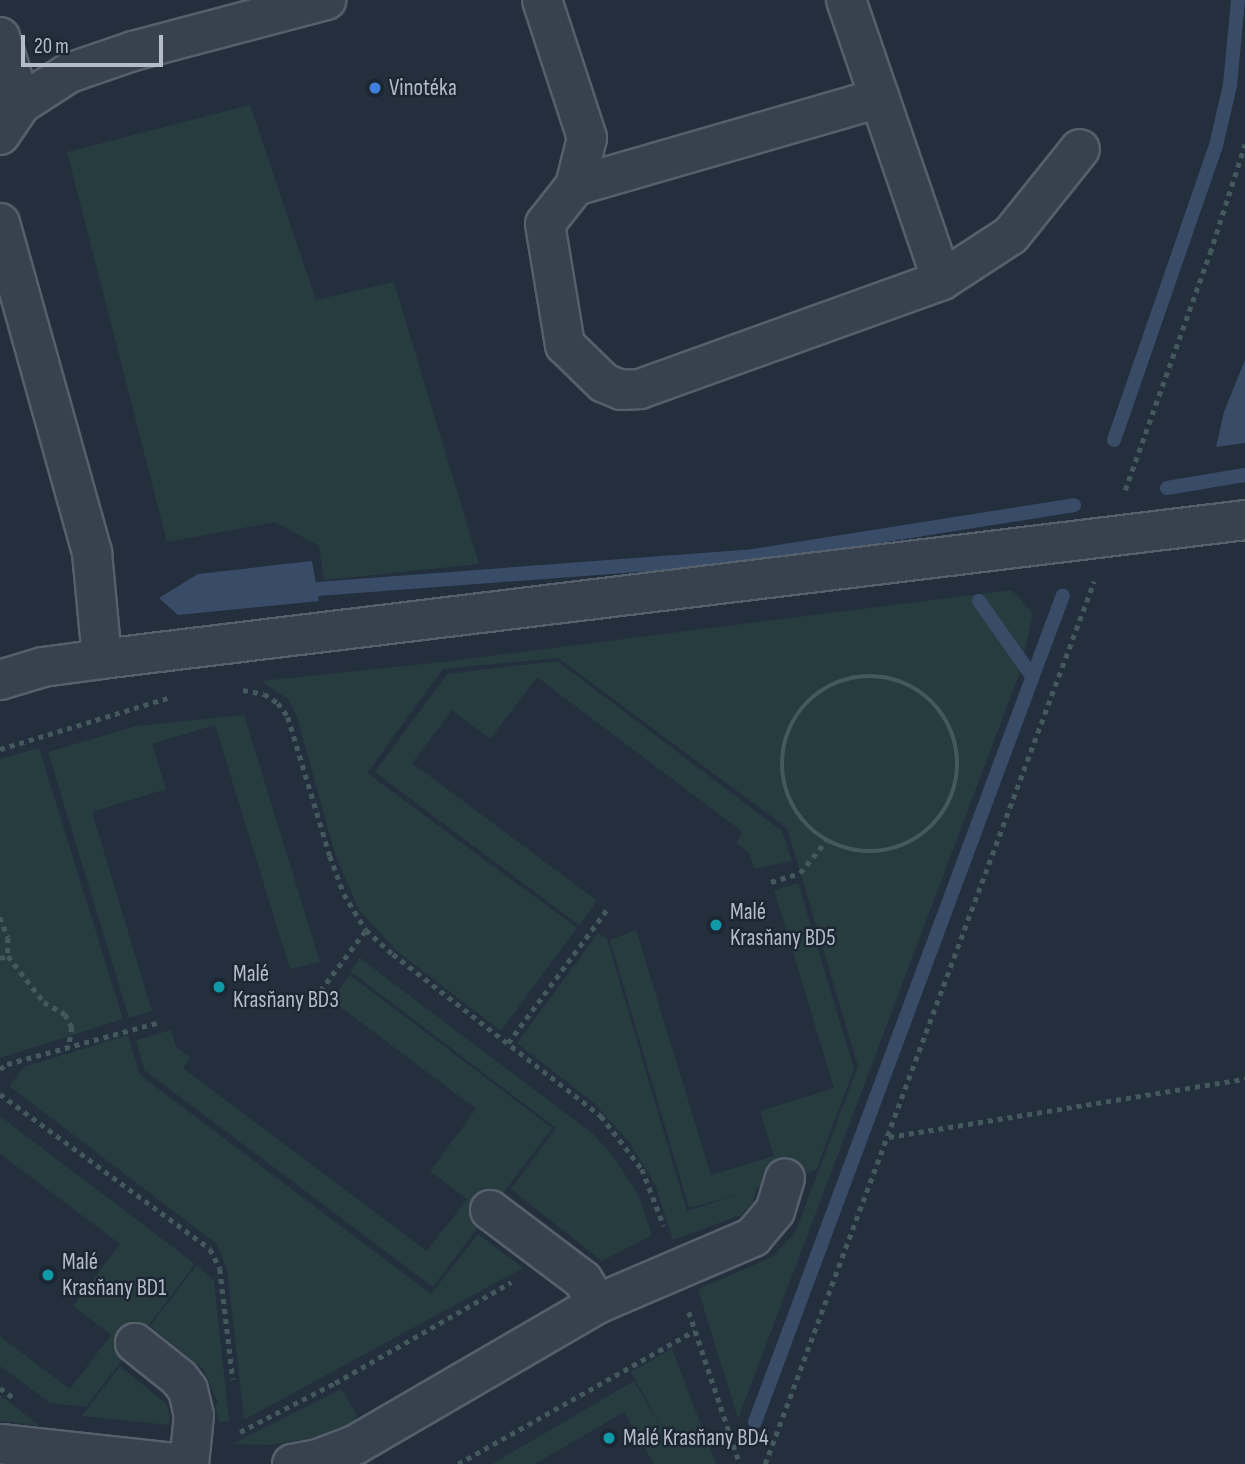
<!DOCTYPE html>
<meta charset="utf-8">
<style>
body{margin:0}
#map{position:relative;width:1245px;height:1464px;overflow:hidden;background:#242f3e;font-family:"Sofia Sans Condensed",sans-serif}
div>[style]{position:absolute}
.green>*{inset:0;background:#263c3f}
.water>*{inset:0;background:#394c67}
.stream>*{height:14px;margin:-7px;padding:0 7px;transform-origin:7px;border-radius:7px;background:#394c67}
.path>*{height:4.5px;margin-top:-2.25px;transform-origin:0;background:repeating-linear-gradient(90deg,#44595c 0 5px,transparent 0 10px)}
.path>.ring{margin:-2.25px;padding:0;box-sizing:content-box;background:none;border:4.5px solid #44595c;border-radius:50%}
.roads{filter:drop-shadow(2px 0 #565f6c) drop-shadow(-2px 0 #565f6c) drop-shadow(0 2px #565f6c) drop-shadow(0 -2px #565f6c)}
.minor>*{height:38px;margin:-19px;padding:0 19px;transform-origin:19px;border-radius:19px;background:#38414e}
.dots>*{width:19px;height:19px;translate:-50% -50%;box-sizing:border-box;border:4px solid #1d2633;border-radius:50%}
span{translate:-50% -50%;white-space:nowrap;text-align:center;line-height:1.15;-webkit-text-stroke:5px #1d2633;paint-order:stroke}
.poi-label{font-size:23px;color:#b4bcc9}
.left{translate:0 -50%;text-align:left}
.scale{position:absolute;left:21px;top:35px;width:142px;height:32px;box-sizing:border-box;border:4px solid #b4bcc9;border-top:0;padding-left:9px;font-size:21px;line-height:24px;white-space:nowrap;color:#b4bcc9;-webkit-text-stroke:5px #1d2633;paint-order:stroke}
</style>
<div id="map">
<div class="green">
<i style="clip-path:polygon(250px 105px,316px 300px,394px 282px,479px 564px,324px 580px,319px 546px,275px 522px,167px 542px,67px 152px)"></i>
<i style="clip-path:polygon(1012px 590px,1033px 614px,1020px 672px,738px 1419px,698px 1289px,772px 1257px,795px 1233px,858px 1066px,787px 828px,558px 658px,443px 669px,367px 773px,577px 928px,501px 1031px,397px 951px,359px 910px,335px 854px,297px 717px,289px 700px,261px 681px,442px 662px)"></i>
<i style="clip-path:polygon(557px 661px,782px 831px,792px 861px,754px 869px,749px 853px,736px 843px,743px 832px,537px 677px,490px 739px,452px 710px,412px 763px,597px 901px,579px 925px,375px 772px,447px 674px)"></i>
<i style="clip-path:polygon(244px 715px,320px 962px,290px 969px,215px 725px,152px 744px,166px 789px,92px 812px,152px 1011px,129px 1018px,48px 752px,136px 726px)"></i>
<i style="clip-path:polygon(39px 748px,123px 1019px,0 1058px,0 759px)"></i>
<i style="clip-path:polygon(798px 883px,854px 1069px,816px 1170px,757px 1188px,752px 1203px,741px 1215px,673px 1240px,655px 1184px,629px 1142px,594px 1103px,517px 1043px,598px 933px,607px 939px,687px 1211px,743px 1193px,689px 1208px,610px 940px,636px 930px,711px 1175px,774px 1156px,760px 1111px,834px 1088px,774px 890px)"></i>
<i style="clip-path:polygon(360px 958px,593px 1134px,610px 1152px,638px 1194px,652px 1235px,602px 1261px,511px 1189px,556px 1128px,350px 971px)"></i>
<i style="clip-path:polygon(350px 975px,552px 1128px,433px 1287px,144px 1070px,136px 1040px,171px 1030px,176px 1047px,190px 1057px,183px 1068px,427px 1251px,467px 1199px,430px 1171px,476px 1109px,331px 1000px)"></i>
<i style="clip-path:polygon(128px 1035px,140px 1075px,431px 1294px,478px 1234px,523px 1268px,244px 1420px,227px 1269px,217px 1244px,9px 1086px,24px 1067px)"></i>
<i style="clip-path:polygon(0 1116px,195px 1264px,86px 1407px,50px 1403px,0 1366px,0 1336px,70px 1389px,111px 1335px,73px 1306px,120px 1244px,0 1154px)"></i>
<i style="clip-path:polygon(197px 1265px,214px 1281px,229px 1421px,219px 1422px,215px 1404px,218px 1402px,203px 1369px,150px 1326px)"></i>
<i style="clip-path:polygon(672px 1349px,716px 1464px,654px 1464px,624px 1412px,535px 1464px,492px 1464px,634px 1381px,666px 1435px,631px 1372px)"></i>
<i style="clip-path:polygon(120px 1366px,165px 1403px,170px 1412px,169px 1425px,82px 1416px)"></i>
<i style="clip-path:polygon(341px 1389px,357px 1415px,354px 1422px,313px 1438px,269px 1445px,232px 1444px)"></i>
<i style="clip-path:polygon(0 1395px,40px 1426px,0 1421px)"></i>
</div>
<div class="water">
<i style="clip-path:polygon(1245px 360px,1245px 443px,1216px 447px,1224px 412px)"></i>
<i style="clip-path:polygon(312px 561px,319px 601px,178px 615px,159px 598px,198px 574px)"></i>
</div>
<div class="stream">
<i style="left:1114px;top:440px;width:311px;rotate:-70.9deg"></i>
<i style="left:1216px;top:146px;width:63px;rotate:-77.1deg"></i>
<i style="left:1230px;top:85px;width:85px;rotate:-84.6deg"></i>
<i style="left:1167px;top:488px;width:79px;rotate:-9.5deg"></i>
<i style="left:317px;top:589px;width:437px;rotate:-4.3deg"></i>
<i style="left:753px;top:556px;width:325px;rotate:-9deg"></i>
<i style="left:979px;top:601px;width:92px;rotate:54.8deg"></i>
<i style="left:755px;top:1422px;width:882px;rotate:-69.57deg"></i>
</div>
<div class="path">
<i style="left:1125px;top:490px;width:252px;rotate:-70.3deg"></i>
<i style="left:1210px;top:253px;width:114px;rotate:-72.2deg"></i>
<i class="ring" style="left:782px;top:676px;width:171.5px;height:171.5px"></i>
<i style="left:243px;top:690px;width:21px;rotate:11deg"></i>
<i style="left:264px;top:694px;width:17px;rotate:33deg"></i>
<i style="left:278px;top:703px;width:17px;rotate:54deg"></i>
<i style="left:288px;top:717px;width:145px;rotate:73.2deg"></i>
<i style="left:330px;top:856px;width:40px;rotate:69.8deg"></i>
<i style="left:344px;top:894px;width:42px;rotate:58.6deg"></i>
<i style="left:366px;top:930px;width:36px;rotate:42deg"></i>
<i style="left:393px;top:954px;width:264px;rotate:37.9deg"></i>
<i style="left:601px;top:1116px;width:67px;rotate:52.3deg"></i>
<i style="left:642px;top:1169px;width:61px;rotate:68.9deg"></i>
<i style="left:0;top:749px;width:179px;rotate:-16.9deg"></i>
<i style="left:771px;top:882px;width:30px;rotate:-17deg"></i>
<i style="left:800px;top:873px;width:41px;rotate:-50.9deg"></i>
<i style="left:0;top:917px;width:22px;rotate:69deg"></i>
<i style="left:8px;top:938px;width:18px;rotate:90deg"></i>
<i style="left:8px;top:956px;width:58px;rotate:52deg"></i>
<i style="left:44px;top:1002px;width:24px;rotate:30deg"></i>
<i style="left:65px;top:1014px;width:15px;rotate:62deg"></i>
<i style="left:72px;top:1027px;width:19px;rotate:99deg"></i>
<i style="left:0;top:958px;width:8px;rotate:-14deg"></i>
<i style="left:320px;top:991px;width:76px;rotate:-53deg"></i>
<i style="left:508px;top:1043px;width:167px;rotate:-53.5deg"></i>
<i style="left:0;top:1069px;width:9px;rotate:-36deg"></i>
<i style="left:7px;top:1064px;width:155px;rotate:-15.4deg"></i>
<i style="left:0;top:1094px;width:261px;rotate:36.4deg"></i>
<i style="left:210px;top:1249px;width:22px;rotate:63deg"></i>
<i style="left:220px;top:1269px;width:111px;rotate:83.3deg"></i>
<i style="left:889px;top:1137px;width:361px;rotate:-9.3deg"></i>
<i style="left:689px;top:1312px;width:160px;rotate:71.5deg"></i>
<i style="left:0;top:1388px;width:19px;rotate:36deg"></i>
<i style="left:240px;top:1432px;width:107px;rotate:-27.3deg"></i>
<i style="left:335px;top:1383px;width:203px;rotate:-29.8deg"></i>
<i style="left:458px;top:1464px;width:271px;rotate:-29.4deg"></i>
<i style="left:765px;top:1464px;width:942px;rotate:-69.56deg"></i>
</div>
<div class="roads">
<div class="minor">
<i style="left:542px;top:0;width:145px;rotate:71.9deg"></i>
<i style="left:587px;top:138px;width:49px;rotate:104deg"></i>
<i style="left:575px;top:186px;width:48px;rotate:128.3deg"></i>
<i style="left:545px;top:224px;width:123px;rotate:80.6deg"></i>
<i style="left:565px;top:345px;width:54px;rotate:44.3deg"></i>
<i style="left:604px;top:383px;width:18px;rotate:22deg"></i>
<i style="left:621px;top:390px;width:19px;rotate:-3deg"></i>
<i style="left:640px;top:389px;width:321px;rotate:-19.8deg"></i>
<i style="left:942px;top:280px;width:82px;rotate:-33.1deg"></i>
<i style="left:1011px;top:235px;width:110px;rotate:-51.3deg"></i>
<i style="left:846px;top:0;width:296px;rotate:71.1deg"></i>
<i style="left:0;top:37px;width:70px;rotate:72.6deg"></i>
<i style="left:0;top:135px;width:37px;rotate:-56deg"></i>
<i style="left:21px;top:104px;width:57px;rotate:-32.9deg"></i>
<i style="left:69px;top:73px;width:68px;rotate:-19deg"></i>
<i style="left:133px;top:51px;width:200px;rotate:-14.8deg"></i>
<i style="left:575px;top:186px;width:317px;rotate:-16.1deg"></i>
<i style="left:0;top:223px;width:343px;rotate:74.4deg"></i>
<i style="left:92px;top:553px;width:106px;rotate:84.6deg"></i>
<i style="left:0;top:680px;width:45px;rotate:-16.8deg"></i>
<i style="left:43px;top:667px;width:60px;rotate:-7.7deg"></i>
<i style="left:102px;top:659px;width:1151px;rotate:-6.93deg"></i>
<i style="left:490px;top:1210px;width:116px;rotate:37deg"></i>
<i style="left:583px;top:1280px;width:28px;rotate:60deg"></i>
<i style="left:135px;top:1343px;width:56px;rotate:38.5deg"></i>
<i style="left:179px;top:1378px;width:15px;rotate:53deg"></i>
<i style="left:188px;top:1390px;width:26px;rotate:77deg"></i>
<i style="left:194px;top:1415px;width:49px;rotate:95.8deg"></i>
<i style="left:0;top:1444px;width:184px;rotate:6.2deg"></i>
<i style="left:292px;top:1464px;width:26px;rotate:-11deg"></i>
<i style="left:318px;top:1459px;width:40px;rotate:-21deg"></i>
<i style="left:355px;top:1445px;width:280px;rotate:-30.2deg"></i>
<i style="left:597px;top:1304px;width:170px;rotate:-23.2deg"></i>
<i style="left:753px;top:1237px;width:34px;rotate:-50deg"></i>
<i style="left:775px;top:1211px;width:34px;rotate:-73deg"></i>
</div>
</div>
<div class="dots">
<i style="left:375px;top:88px;background:#3f7fe0"></i>
<i style="left:716px;top:925px;background:#0f9aa8"></i>
<i style="left:219px;top:987px;background:#0f9aa8"></i>
<i style="left:48px;top:1275px;background:#0f9aa8"></i>
<i style="left:609px;top:1438px;background:#0f9aa8"></i>
</div>
<div class="poi-label">
<span class="left" style="left:389px;top:88px">Vinotéka</span>
<span class="left" style="left:730px;top:925px">Malé<br>Krasňany BD5</span>
<span class="left" style="left:233px;top:987px">Malé<br>Krasňany BD3</span>
<span class="left" style="left:62px;top:1275px">Malé<br>Krasňany BD1</span>
<span class="left" style="left:623px;top:1438px">Malé Krasňany BD4</span>
</div>
<div class="scale">20 m</div>
</div>
